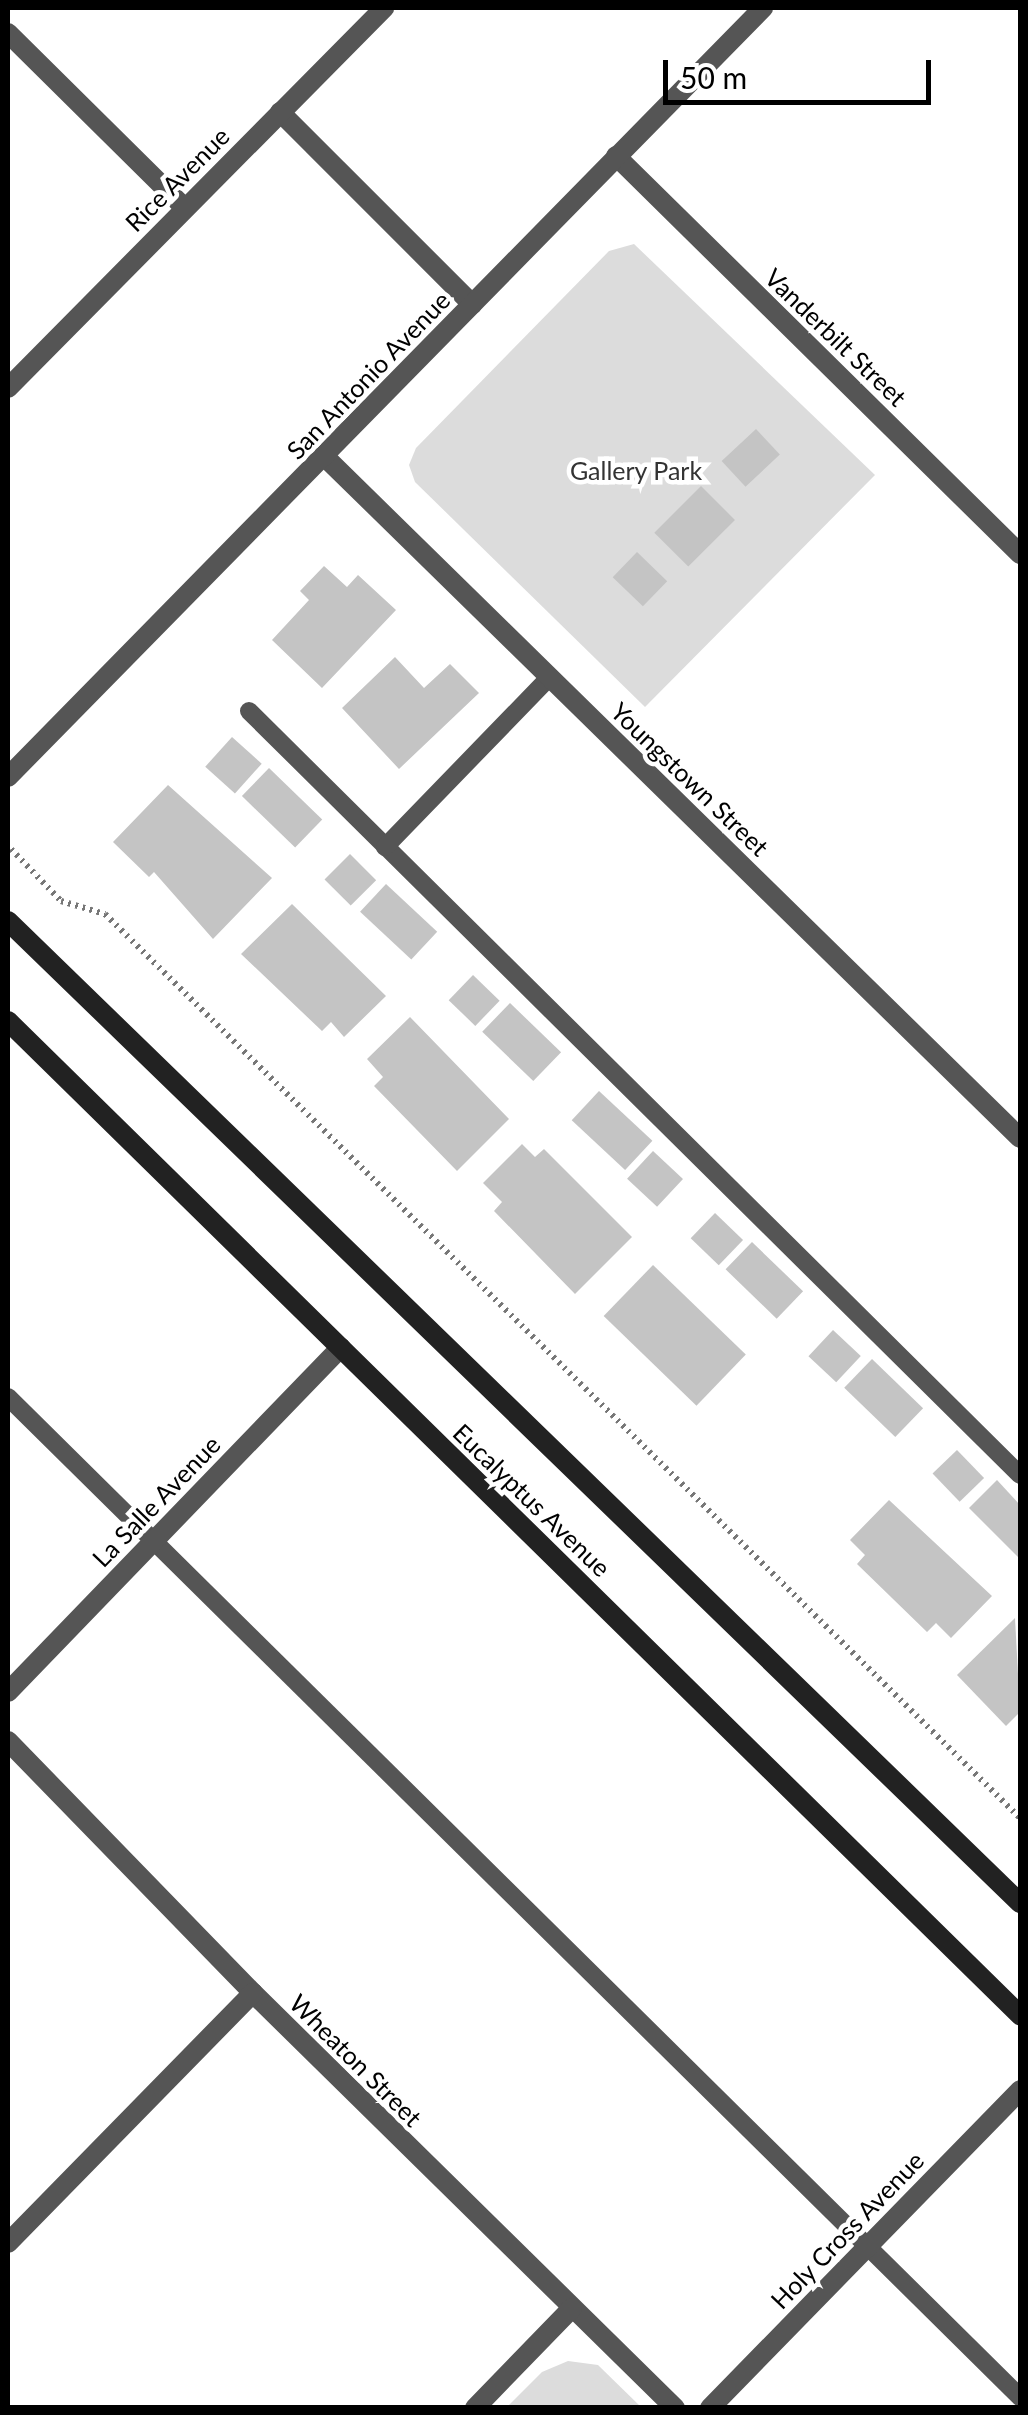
<!DOCTYPE html>
<style>
body{margin:0}
#map{position:relative;width:1028px;height:2415px;overflow:hidden;background:#fff;font-family:Lato,sans-serif}
div>[style]{position:absolute}
.green>*{inset:0;background:#dcdcdc}
.building>*{inset:0;background:#c4c4c4;transform-origin:0 0}
.path>*{height:6px;margin-top:-3px;transform-origin:0;background:repeating-linear-gradient(90deg,#777 0 2.5px,transparent 0 7.5px)}
.lane>*{height:18px;margin:-9px;padding:0 9px;transform-origin:9px;border-radius:9px;background:#555}
.street>*{height:20px;margin:-10px;padding:0 10px;transform-origin:10px;border-radius:10px;background:#555}
.secondary>*{height:20px;margin:-10px;padding:0 10px;transform-origin:10px;border-radius:10px;background:#222}
span{translate:-50% -50%;white-space:nowrap;text-align:center;line-height:1.15;-webkit-text-stroke:9px #fff;paint-order:stroke}
.street-label{font-size:25px;color:#000}
.park-label{font-size:25px;color:#333}
.frame{position:absolute;inset:0;border:10px solid #000;pointer-events:none}
.scale{position:absolute;left:663px;top:60px;width:268px;height:45px;box-sizing:border-box;border:5px solid #000;border-top:0;padding-left:12px;font-size:30px;line-height:35px;white-space:nowrap;color:#000;-webkit-text-stroke:8px #fff;paint-order:stroke}
</style>
<div id="map">
<div class="green">
<i style="clip-path:polygon(634px 244px,875px 475px,645px 707px,415px 482px,409px 465px,416px 448px,609px 251px)"></i>
<i style="clip-path:polygon(568px 2361px,598px 2365px,641px 2407px,507px 2407px,542px 2372px)"></i>
</div>
<div class="building">
<i style="left:756px;top:429px;width:35px;height:47px;rotate:47deg"></i>
<i style="left:701px;top:486px;width:48px;height:66px;rotate:45deg"></i>
<i style="left:637px;top:552px;width:42px;height:35px;rotate:44deg"></i>
<i style="clip-path:polygon(324px 566px,347px 587px,358px 575px,396px 610px,322px 688px,272px 640px,309px 600px,300px 591px)"></i>
<i style="clip-path:polygon(395px 657px,424px 688px,450px 664px,479px 693px,399px 769px,342px 708px)"></i>
<i style="left:232px;top:737px;width:40px;height:40px;rotate:42deg"></i>
<i style="left:269px;top:768px;width:74px;height:39px;rotate:44deg"></i>
<i style="clip-path:polygon(168px 785px,272px 878px,213px 939px,154px 872px,149px 877px,113px 842px)"></i>
<i style="left:350px;top:854px;width:37px;height:36px;rotate:45deg"></i>
<i style="left:386px;top:884px;width:70px;height:38px;rotate:43deg"></i>
<i style="clip-path:polygon(292px 904px,386px 996px,344px 1037px,331px 1022px,322px 1031px,241px 954px)"></i>
<i style="left:473px;top:975px;width:37px;height:35px;rotate:44deg"></i>
<i style="left:510px;top:1003px;width:71px;height:40px;rotate:44deg"></i>
<i style="clip-path:polygon(410px 1017px,509px 1119px,457px 1171px,374px 1086px,383px 1077px,367px 1059px)"></i>
<i style="left:599px;top:1091px;width:73px;height:40px;rotate:43deg"></i>
<i style="clip-path:polygon(522px 1144px,535px 1157px,544px 1149px,632px 1237px,575px 1294px,494px 1211px,502px 1202px,483px 1183px)"></i>
<i style="left:653px;top:1151px;width:41px;height:38px;rotate:43deg"></i>
<i style="left:715px;top:1213px;width:39px;height:35px;rotate:44deg"></i>
<i style="left:752px;top:1242px;width:71px;height:38px;rotate:44deg"></i>
<i style="left:653px;top:1265px;width:129px;height:71px;rotate:44deg"></i>
<i style="left:833px;top:1330px;width:38px;height:36px;rotate:43deg"></i>
<i style="left:872px;top:1359px;width:71px;height:40px;rotate:44deg"></i>
<i style="left:957px;top:1450px;width:39px;height:34px;rotate:46deg"></i>
<i style="clip-path:polygon(997px 1480px,1020px 1505px,1018px 1557px,969px 1508px)"></i>
<i style="clip-path:polygon(889px 1500px,992px 1596px,951px 1638px,936px 1623px,927px 1632px,857px 1564px,865px 1555px,850px 1540px)"></i>
<i style="clip-path:polygon(1015px 1618px,1020px 1712px,1006px 1726px,957px 1675px)"></i>
</div>
<div class="path">
<i style="left:11px;top:849px;width:72px;rotate:46.1deg"></i>
<i style="left:61px;top:901px;width:46px;rotate:16.5deg"></i>
<i style="left:105px;top:914px;width:1286px;rotate:44.65deg"></i>
</div>
<div class="lane">
<i style="left:249px;top:711px;width:1085px;rotate:44.74deg"></i>
<i style="left:385px;top:847px;width:237px;rotate:-45.9deg"></i>
<i style="left:8px;top:1397px;width:1423px;rotate:44.66deg"></i>
</div>
<div class="street">
<i style="left:8px;top:33px;width:247px;rotate:44.7deg"></i>
<i style="left:280px;top:112px;width:272px;rotate:45deg"></i>
<i style="left:616px;top:156px;width:567px;rotate:44.57deg"></i>
<i style="left:8px;top:388px;width:535px;rotate:-45.3deg"></i>
<i style="left:324px;top:456px;width:974px;rotate:44.42deg"></i>
<i style="left:8px;top:777px;width:1078px;rotate:-45.53deg"></i>
<i style="left:8px;top:1692px;width:479px;rotate:-46deg"></i>
<i style="left:8px;top:1741px;width:351px;rotate:45.8deg"></i>
<i style="left:253px;top:1993px;width:592px;rotate:44.52deg"></i>
<i style="left:8px;top:2243px;width:350px;rotate:-45.6deg"></i>
<i style="left:475px;top:2408px;width:139px;rotate:-45.9deg"></i>
<i style="left:710px;top:2408px;width:444px;rotate:-45.7deg"></i>
</div>
<div class="secondary">
<i style="left:8px;top:921px;width:1410px;rotate:44.14deg"></i>
<i style="left:8px;top:1021px;width:1419px;rotate:44.49deg"></i>
</div>
<div class="street-label">
<span style="left:177px;top:179px;rotate:-45deg">Rice Avenue</span>
<span style="left:836px;top:337px;rotate:44deg">Vanderbilt Street</span>
<span style="left:368px;top:375px;rotate:-46deg">San Antonio Avenue</span>
<span style="left:690px;top:779px;rotate:44deg">Youngstown Street</span>
<span style="left:532px;top:1500px;rotate:44deg">Eucalyptus Avenue</span>
<span style="left:156px;top:1501px;rotate:-46deg">La Salle Avenue</span>
<span style="left:356px;top:2060px;rotate:45deg">Wheaton Street</span>
<span style="left:847px;top:2230px;rotate:-46deg">Holy Cross Avenue</span>
</div>
<div class="park-label">
<span style="left:636px;top:470px">Gallery Park</span>
</div>
<div class="frame"></div>
<div class="scale">50 m</div>
</div>
